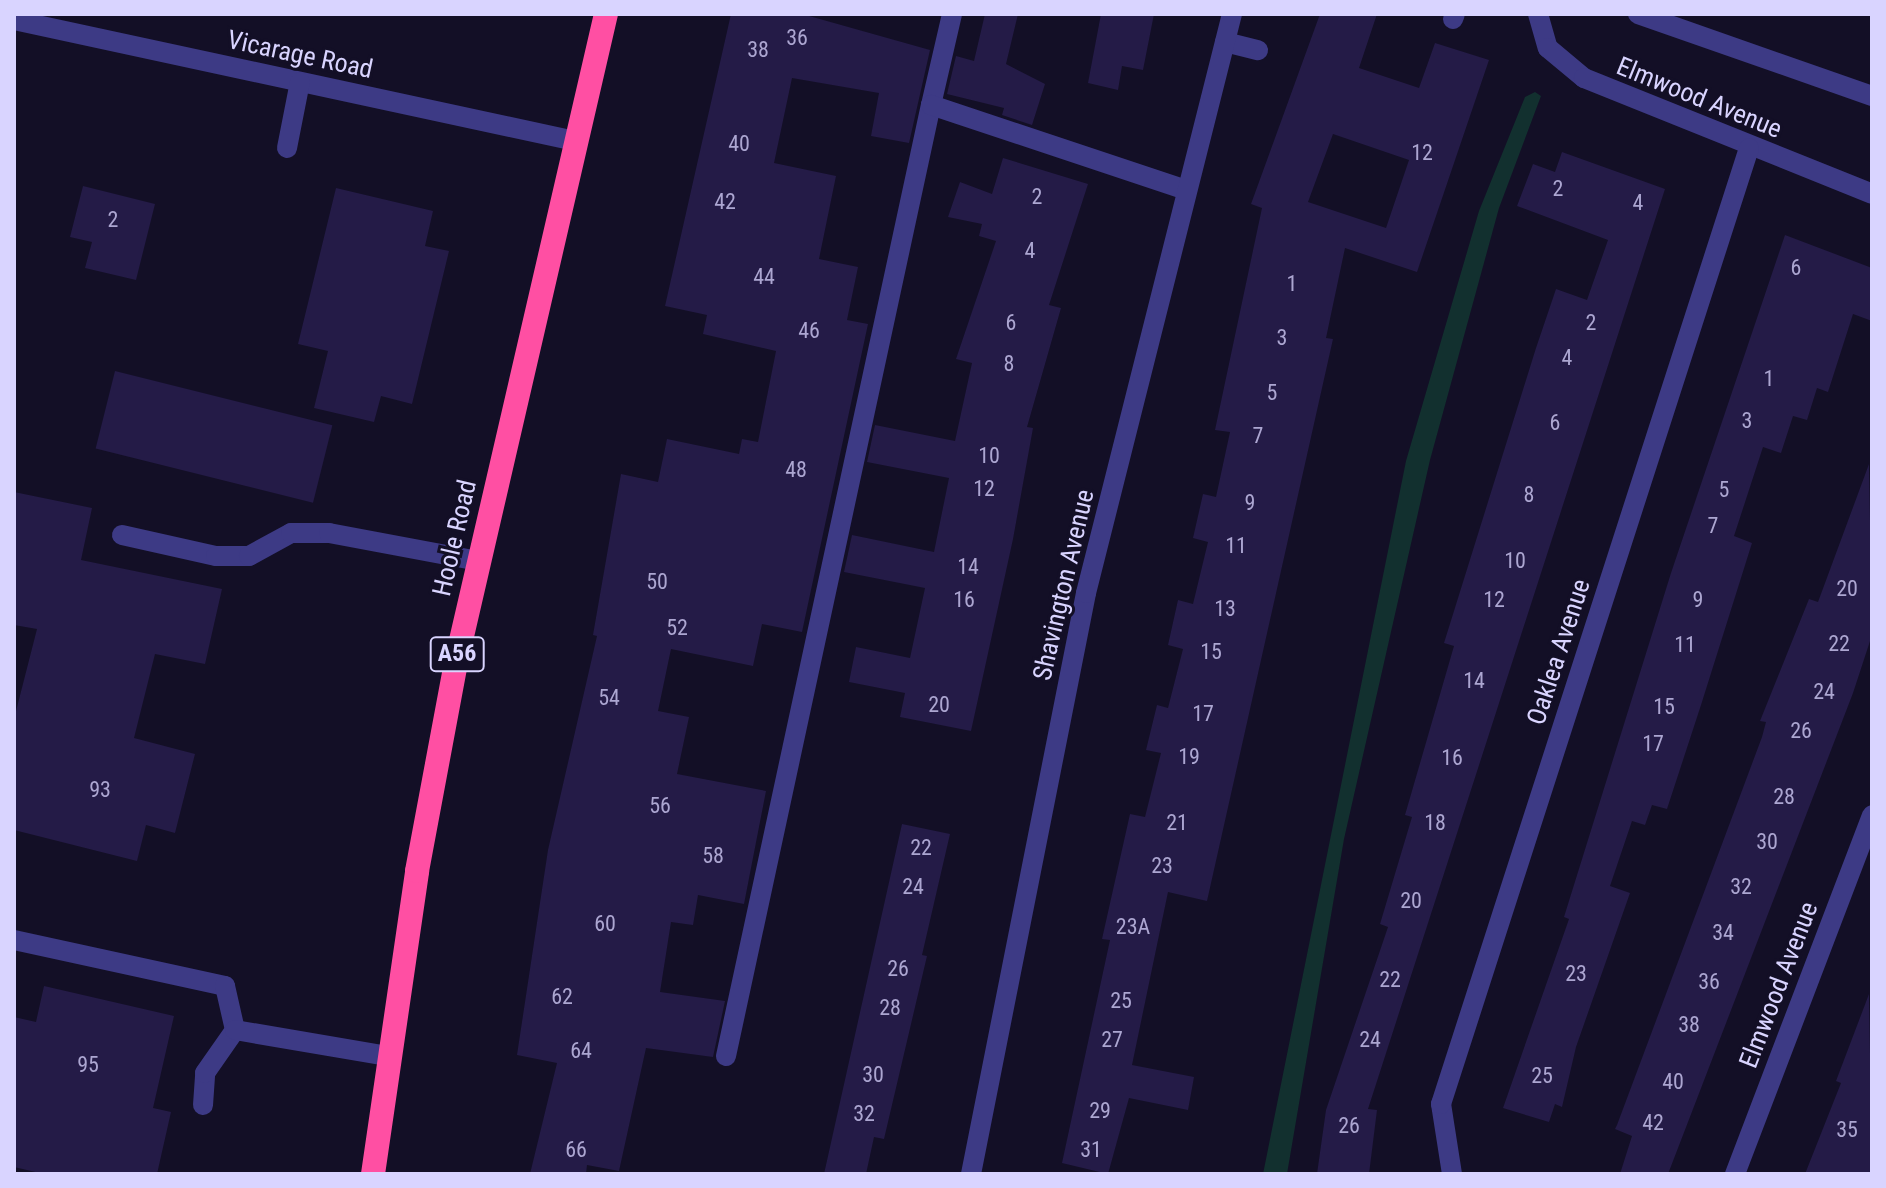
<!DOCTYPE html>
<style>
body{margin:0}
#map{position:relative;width:1886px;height:1188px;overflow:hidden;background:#130f26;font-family:"Roboto Condensed",sans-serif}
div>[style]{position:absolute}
.green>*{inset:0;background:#12302f}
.building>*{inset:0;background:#241b47;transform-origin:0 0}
.minor>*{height:20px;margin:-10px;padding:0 10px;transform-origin:10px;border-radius:10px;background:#3d3a85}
.highway>*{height:24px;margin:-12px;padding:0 12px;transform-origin:12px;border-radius:12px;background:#ff4fa3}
span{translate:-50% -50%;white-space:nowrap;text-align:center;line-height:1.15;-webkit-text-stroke:6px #130f26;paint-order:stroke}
.number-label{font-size:22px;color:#aca6d1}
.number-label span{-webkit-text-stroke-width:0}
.shield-label span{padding:2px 6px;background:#130f26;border:2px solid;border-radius:6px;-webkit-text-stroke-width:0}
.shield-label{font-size:24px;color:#d9d4ff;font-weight:700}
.street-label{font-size:26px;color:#d9d4ff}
.frame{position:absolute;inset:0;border:16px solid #d9d4ff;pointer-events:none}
</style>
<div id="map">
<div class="green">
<i style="clip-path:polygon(1535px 92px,1541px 96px,1499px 208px,1430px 460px,1344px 839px,1287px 1174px,1263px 1174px,1406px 461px,1479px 211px,1525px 97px)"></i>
</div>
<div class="building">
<i style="clip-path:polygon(731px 14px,802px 14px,930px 50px,909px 143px,871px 136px,879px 93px,792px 78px,774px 163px,836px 176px,819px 259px,858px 267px,847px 320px,868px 324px,802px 632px,762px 624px,753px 666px,671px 649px,658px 711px,689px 717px,677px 774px,766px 791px,744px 904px,698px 895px,693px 925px,671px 922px,660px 992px,725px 1001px,713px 1057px,646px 1048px,619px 1171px,587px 1165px,586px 1174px,530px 1174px,557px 1063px,517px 1055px,548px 850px,597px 636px,593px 635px,621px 474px,658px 482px,667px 439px,739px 454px,742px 439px,758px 442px,776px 351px,703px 334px,707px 315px,665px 306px)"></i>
<i style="clip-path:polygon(985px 14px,1018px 14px,1006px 64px,1045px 84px,1032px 125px,1002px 115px,1004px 108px,947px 94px,956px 56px,974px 61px)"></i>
<i style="clip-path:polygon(1101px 14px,1154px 14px,1143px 70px,1122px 66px,1118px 90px,1088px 83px)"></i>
<i style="clip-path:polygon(evenodd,1320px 14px,1377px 14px,1359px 68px,1419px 88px,1435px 43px,1489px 60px,1417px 272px,1345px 248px,1326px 338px,1333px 339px,1207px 901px,1168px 892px,1132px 1065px,1194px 1077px,1188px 1110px,1129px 1098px,1108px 1174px,1062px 1163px,1110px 940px,1102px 939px,1130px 814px,1145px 817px,1161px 753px,1146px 750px,1157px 705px,1168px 708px,1183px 649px,1168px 645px,1178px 600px,1193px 604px,1208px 542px,1193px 538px,1203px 494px,1216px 497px,1230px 432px,1215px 430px,1262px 208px,1251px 204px,1320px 14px,1333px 134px,1409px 160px,1386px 228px,1308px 202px,1333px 134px)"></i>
<i style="clip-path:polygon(1562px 152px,1665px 189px,1368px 1109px,1377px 1110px,1369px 1174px,1317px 1174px,1326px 1110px,1388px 927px,1380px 924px,1412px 817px,1405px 815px,1454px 646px,1444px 643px,1536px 348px,1556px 289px,1587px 300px,1608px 240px,1517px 206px,1533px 164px,1555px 172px)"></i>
<i style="clip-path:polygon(1003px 158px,1088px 184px,1049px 305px,1061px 308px,1027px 427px,1033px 428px,1013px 539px,971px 731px,900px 717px,905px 693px,849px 682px,856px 647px,910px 658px,925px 588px,844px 572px,852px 535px,934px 552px,949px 478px,867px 462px,875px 425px,955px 441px,972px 363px,956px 359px,996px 241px,979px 236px,982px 224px,948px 217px,960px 182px,992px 194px)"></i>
<i style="clip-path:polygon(83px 186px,155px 204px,136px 280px,85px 268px,92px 242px,70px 237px)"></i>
<i style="clip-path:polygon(336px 188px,433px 211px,425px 246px,449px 251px,412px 404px,381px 396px,374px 422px,314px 408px,328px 351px,298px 344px)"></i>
<i style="clip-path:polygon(1785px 235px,1872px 268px,1872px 321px,1853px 314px,1828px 392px,1817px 388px,1807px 420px,1793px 416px,1781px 453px,1763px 447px,1734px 536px,1752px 543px,1701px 705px,1667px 809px,1652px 805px,1645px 825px,1632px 821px,1610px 886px,1630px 893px,1576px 1047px,1562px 1107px,1555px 1104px,1549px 1122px,1503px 1108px,1569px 919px,1564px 917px,1671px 573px)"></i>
<i style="left:115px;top:371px;width:224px;height:80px;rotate:14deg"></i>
<i style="clip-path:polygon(1869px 464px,1872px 635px,1853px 693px,1668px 1174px,1620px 1174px,1632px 1136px,1615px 1129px,1617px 1125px,1762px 737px,1766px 722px,1760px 721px,1809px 599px,1818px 602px)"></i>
<i style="clip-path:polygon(14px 492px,92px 508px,81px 560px,222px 589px,205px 664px,155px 654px,134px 738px,195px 754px,175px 833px,146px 825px,137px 861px,14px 830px,14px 719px,37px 629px,14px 625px)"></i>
<i style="clip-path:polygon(902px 824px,950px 834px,922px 955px,927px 956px,884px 1139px,874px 1137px,866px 1174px,824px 1174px)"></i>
<i style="clip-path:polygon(44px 986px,174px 1016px,153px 1108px,171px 1112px,157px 1174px,44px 1174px,14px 1167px,14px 1017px,36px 1022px)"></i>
<i style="clip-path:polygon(1869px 994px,1872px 1174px,1805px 1174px,1841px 1083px,1836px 1081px)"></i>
</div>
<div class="minor">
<i style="left:1538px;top:14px;width:35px;rotate:74deg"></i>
<i style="left:1548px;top:48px;width:47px;rotate:39.8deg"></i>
<i style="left:1584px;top:78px;width:310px;rotate:21.9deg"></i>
<i style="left:1638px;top:14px;width:248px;rotate:19.3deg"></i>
<i style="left:1453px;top:19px;width:5px;rotate:-68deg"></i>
<i style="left:14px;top:20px;width:574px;rotate:12.17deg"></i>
<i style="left:1225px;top:42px;width:34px;rotate:14deg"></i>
<i style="left:931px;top:105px;width:93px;rotate:-77deg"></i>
<i style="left:287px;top:148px;width:67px;rotate:-78.9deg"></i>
<i style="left:122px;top:535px;width:96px;rotate:12.6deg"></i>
<i style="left:216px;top:556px;width:33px"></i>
<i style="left:249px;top:556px;width:48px;rotate:-28.7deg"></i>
<i style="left:291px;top:533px;width:38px"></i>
<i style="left:329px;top:533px;width:152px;rotate:10.6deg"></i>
<i style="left:14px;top:940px;width:216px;rotate:12.3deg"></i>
<i style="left:225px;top:986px;width:45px;rotate:77.2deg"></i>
<i style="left:726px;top:1056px;width:973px;rotate:-77.84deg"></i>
<i style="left:931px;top:105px;width:269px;rotate:18.4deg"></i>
<i style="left:203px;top:1105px;width:32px;rotate:-86deg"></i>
<i style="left:205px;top:1073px;width:52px;rotate:-55.1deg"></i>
<i style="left:235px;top:1030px;width:154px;rotate:9.7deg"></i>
<i style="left:971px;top:1174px;width:592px;rotate:-78.8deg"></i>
<i style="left:1086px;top:593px;width:597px;rotate:-75.85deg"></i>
<i style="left:1452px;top:1174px;width:71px;rotate:-98.9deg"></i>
<i style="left:1441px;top:1104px;width:1004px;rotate:-72.14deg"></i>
<i style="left:1735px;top:1174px;width:384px;rotate:-69.1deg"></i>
</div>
<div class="highway">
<i style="left:373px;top:1174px;width:306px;rotate:-81.7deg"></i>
<i style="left:417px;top:871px;width:213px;rotate:-79.4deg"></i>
<i style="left:456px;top:662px;width:665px;rotate:-76.97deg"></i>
</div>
<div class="number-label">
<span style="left:797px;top:38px">36</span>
<span style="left:758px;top:50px">38</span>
<span style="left:739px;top:144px">40</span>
<span style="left:1422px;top:153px">12</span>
<span style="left:1558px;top:189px">2</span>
<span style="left:1037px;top:197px">2</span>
<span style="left:725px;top:202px">42</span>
<span style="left:1638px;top:203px">4</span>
<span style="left:113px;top:220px">2</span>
<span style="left:1030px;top:251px">4</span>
<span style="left:1796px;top:268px">6</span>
<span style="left:764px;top:277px">44</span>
<span style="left:1292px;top:284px">1</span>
<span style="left:1011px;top:323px">6</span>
<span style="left:1591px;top:323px">2</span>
<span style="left:809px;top:331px">46</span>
<span style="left:1282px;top:338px">3</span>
<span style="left:1567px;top:358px">4</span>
<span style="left:1009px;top:364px">8</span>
<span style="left:1769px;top:379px">1</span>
<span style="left:1272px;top:393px">5</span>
<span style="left:1747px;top:421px">3</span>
<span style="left:1555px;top:423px">6</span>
<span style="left:1258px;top:436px">7</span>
<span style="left:989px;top:456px">10</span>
<span style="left:796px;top:470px">48</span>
<span style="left:984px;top:489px">12</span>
<span style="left:1724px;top:490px">5</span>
<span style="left:1529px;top:495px">8</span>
<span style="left:1250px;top:503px">9</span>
<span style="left:1713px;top:526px">7</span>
<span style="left:1236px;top:546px">11</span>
<span style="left:1515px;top:561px">10</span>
<span style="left:968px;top:567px">14</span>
<span style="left:657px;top:582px">50</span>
<span style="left:1847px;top:589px">20</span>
<span style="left:964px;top:600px">16</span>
<span style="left:1494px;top:600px">12</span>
<span style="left:1698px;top:600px">9</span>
<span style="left:1225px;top:609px">13</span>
<span style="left:677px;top:628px">52</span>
<span style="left:1839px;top:644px">22</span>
<span style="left:1685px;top:645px">11</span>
<span style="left:1211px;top:652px">15</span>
<span style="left:1474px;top:681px">14</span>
<span style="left:1824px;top:692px">24</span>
<span style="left:609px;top:698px">54</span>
<span style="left:939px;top:705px">20</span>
<span style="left:1664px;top:707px">15</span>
<span style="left:1203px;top:714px">17</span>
<span style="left:1801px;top:731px">26</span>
<span style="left:1653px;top:744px">17</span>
<span style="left:1189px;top:757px">19</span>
<span style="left:1452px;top:758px">16</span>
<span style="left:100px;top:790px">93</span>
<span style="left:1784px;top:797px">28</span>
<span style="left:660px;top:806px">56</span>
<span style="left:1177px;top:823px">21</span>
<span style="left:1435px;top:823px">18</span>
<span style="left:1767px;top:842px">30</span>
<span style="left:921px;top:848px">22</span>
<span style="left:713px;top:856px">58</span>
<span style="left:1162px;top:866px">23</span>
<span style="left:913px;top:887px">24</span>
<span style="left:1741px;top:887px">32</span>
<span style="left:1411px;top:901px">20</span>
<span style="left:605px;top:924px">60</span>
<span style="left:1133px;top:927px">23A</span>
<span style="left:1723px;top:933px">34</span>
<span style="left:898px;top:969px">26</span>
<span style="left:1576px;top:974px">23</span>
<span style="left:1390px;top:980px">22</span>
<span style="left:1709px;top:982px">36</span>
<span style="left:562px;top:997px">62</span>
<span style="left:1121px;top:1001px">25</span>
<span style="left:890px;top:1008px">28</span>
<span style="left:1689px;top:1025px">38</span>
<span style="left:1112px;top:1040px">27</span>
<span style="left:1370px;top:1040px">24</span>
<span style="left:581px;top:1051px">64</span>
<span style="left:88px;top:1065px">95</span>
<span style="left:873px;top:1075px">30</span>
<span style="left:1542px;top:1076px">25</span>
<span style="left:1673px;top:1082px">40</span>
<span style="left:1100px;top:1111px">29</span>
<span style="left:864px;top:1114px">32</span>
<span style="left:1653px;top:1123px">42</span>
<span style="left:1349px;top:1126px">26</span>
<span style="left:1847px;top:1130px">35</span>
<span style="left:576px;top:1150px">66</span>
<span style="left:1091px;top:1150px">31</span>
</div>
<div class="shield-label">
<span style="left:457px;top:654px">A56</span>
</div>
<div class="street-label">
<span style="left:300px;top:55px;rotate:12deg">Vicarage Road</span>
<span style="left:1699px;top:98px;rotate:22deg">Elmwood Avenue</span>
<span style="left:455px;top:538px;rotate:-77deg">Hoole Road</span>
<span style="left:1064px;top:585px;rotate:-77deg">Shavington Avenue</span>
<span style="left:1559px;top:652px;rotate:-72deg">Oaklea Avenue</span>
<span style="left:1779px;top:985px;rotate:-69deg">Elmwood Avenue</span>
</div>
<div class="frame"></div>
</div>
